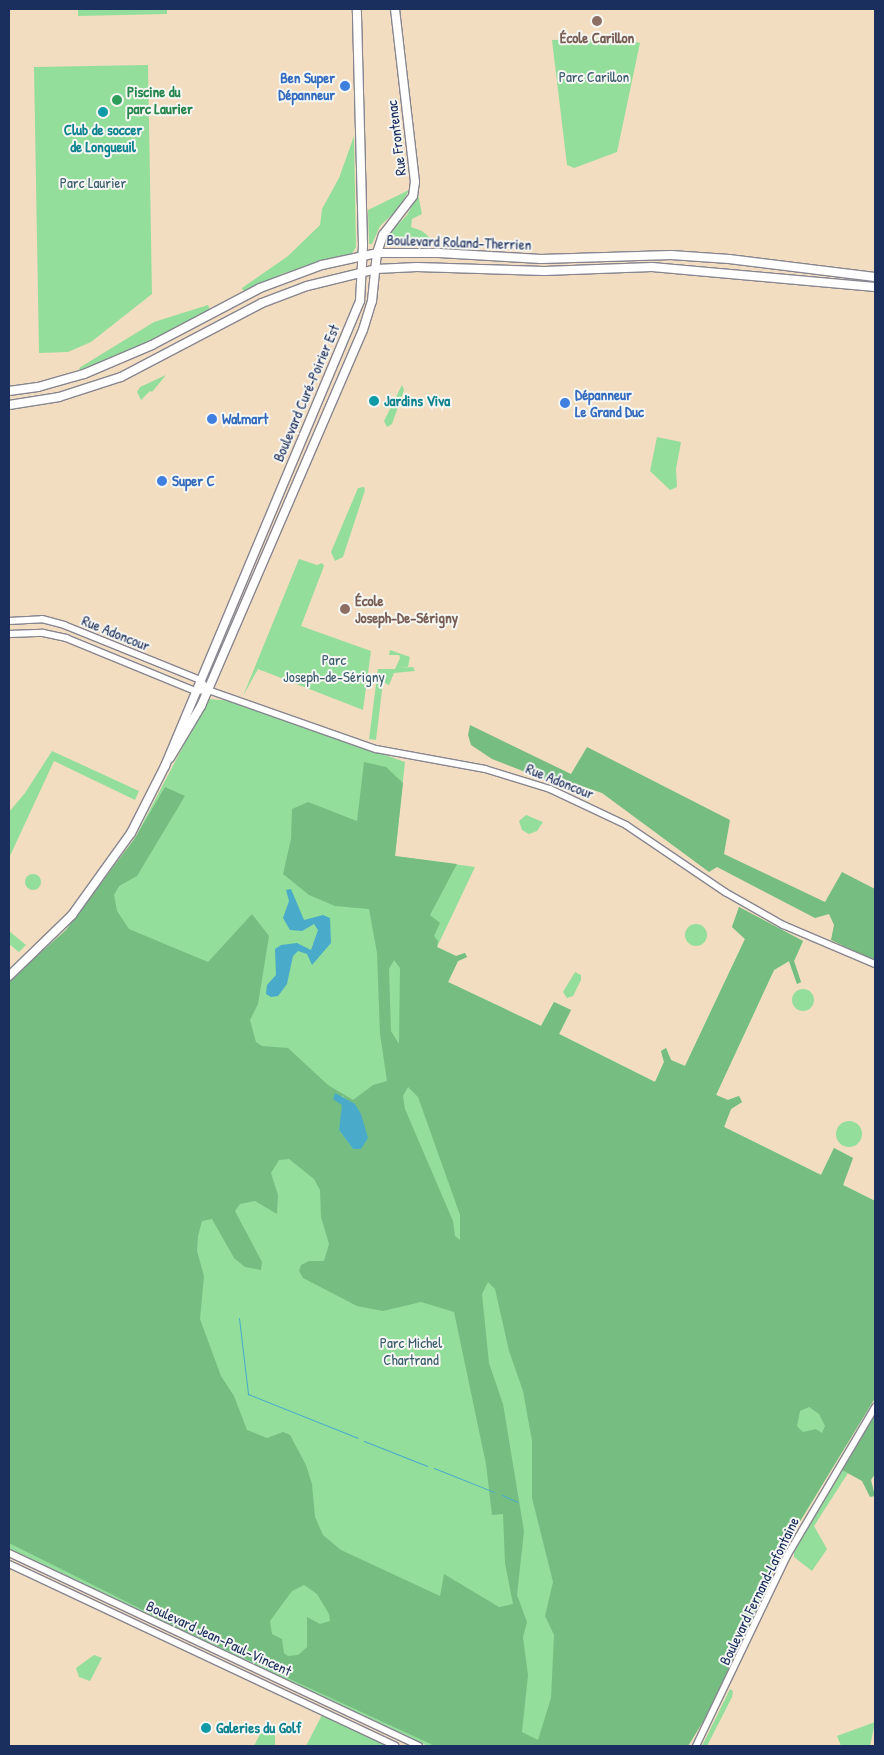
<!DOCTYPE html>
<meta charset="utf-8">
<style>
body{margin:0}
#map{position:relative;width:884px;height:1755px;overflow:hidden;background:#f3ddc1;font-family:"Patrick Hand",sans-serif}
div>[style]{position:absolute}
.green>*{inset:0;background:#93de9a}
.round{border-radius:50%}
.forest>*{inset:0;background:#76bd82}
.water>*{inset:0;background:#49abc9}
.stream>*{height:1px;margin:-0.5px;padding:0 0.5px;transform-origin:0.5px;border-radius:0.5px;background:#49abc9}
.roads{filter:drop-shadow(1px 0 #878690) drop-shadow(-1px 0 #878690) drop-shadow(0 1px #878690) drop-shadow(0 -1px #878690)}
.tertiary>*{height:6px;margin:-3px;padding:0 3px;transform-origin:3px;border-radius:3px;background:#fff}
.secondary>*{height:8px;margin:-4px;padding:0 4px;transform-origin:4px;border-radius:4px;background:#fff}
.dots>*{width:14px;height:14px;translate:-50% -50%;box-sizing:border-box;border:2px solid #f6f6f2;border-radius:50%}
span{translate:-50% -50%;white-space:nowrap;text-align:center;line-height:1.15;-webkit-text-stroke:4px #f6f6f2;paint-order:stroke}
.education-label{font-size:15px;color:#785e54;font-weight:700}
.left{translate:0 -50%;text-align:left}
.shop-label{font-size:15px;color:#366cbe;font-weight:700}
.right{translate:-100% -50%;text-align:right}
.park-label{font-size:15px;color:#395b6d}
.leisure-label{font-size:15px;color:#27864d;font-weight:700}
.culture-label{font-size:15px;color:#0d838f;font-weight:700}
.street-label{font-size:15px;color:#1b2f5e}
.frame{position:absolute;inset:0;border:10px solid #1b2f5e;pointer-events:none}
</style>
<div id="map">
<div class="green">
<i style="clip-path:polygon(78px 9px,167px 9px,167px 14px,78px 16px)"></i>
<i style="clip-path:polygon(620px 38px,640px 43px,617px 152px,574px 168px,567px 165px,552px 40px)"></i>
<i style="clip-path:polygon(148px 65px,152px 294px,91px 342px,68px 352px,39px 353px,34px 67px)"></i>
<i style="clip-path:polygon(354px 136px,356px 247px,351px 255px,284px 273px,244px 292px,242px 288px,288px 256px,320px 225px,322px 209px,339px 178px)"></i>
<i style="clip-path:polygon(409px 190px,400px 207px,380px 226px,372px 244px,369px 244px,368px 210px)"></i>
<i style="clip-path:polygon(418px 194px,422px 214px,412px 219px,411px 227px,422px 231px,434px 241px,434px 244px,390px 244px,388px 235px,407px 215px)"></i>
<i style="clip-path:polygon(208px 305px,210px 310px,157px 339px,81px 373px,79px 368px,154px 322px)"></i>
<i style="clip-path:polygon(166px 375px,152px 392px,150px 391px,141px 400px,137px 392px,140px 387px)"></i>
<i style="clip-path:polygon(402px 385px,404px 390px,392px 424px,387px 427px,384px 421px)"></i>
<i style="clip-path:polygon(657px 437px,681px 442px,676px 469px,677px 487px,670px 490px,650px 471px)"></i>
<i style="clip-path:polygon(364px 487px,365px 490px,343px 557px,335px 561px,331px 552px,358px 488px)"></i>
<i style="clip-path:polygon(299px 559px,317px 565px,322px 563px,324px 566px,301px 626px,371px 651px,363px 710px,258px 669px,243px 696px)"></i>
<i style="clip-path:polygon(390px 650px,410px 657px,408px 667px,399px 668px,413px 667px,415px 671px,394px 673px,389px 685px,383px 682px,376px 740px,369px 739px,378px 669px,395px 669px,400px 658px,399px 655px,389px 655px)"></i>
<i style="clip-path:polygon(208px 699px,234px 701px,405px 762px,395px 856px,475px 867px,437px 947px,456px 956px,465px 953px,467px 957px,458px 961px,448px 982px,541px 1026px,554px 1002px,571px 1010px,559px 1034px,655px 1082px,664px 1062px,661px 1051px,666px 1048px,671px 1060px,685px 1066px,745px 939px,732px 927px,739px 907px,803px 941px,794px 961px,801px 982px,797px 984px,789px 961px,774px 970px,716px 1095px,728px 1100px,739px 1096px,742px 1102px,731px 1109px,724px 1127px,821px 1175px,834px 1148px,853px 1158px,843px 1185px,875px 1201px,875px 1398px,785px 1546px,712px 1707px,688px 1746px,428px 1746px,9px 1549px,9px 981px,66px 930px,135px 838px)"></i>
<i style="clip-path:polygon(52px 751px,139px 791px,135px 800px,54px 761px,9px 858px,9px 812px,25px 793px)"></i>
<i style="clip-path:polygon(526px 815px,543px 822px,537px 831px,529px 834px,522px 830px,519px 821px)"></i>
<i class="round" style="left:25px;top:874px;width:16px;height:16px"></i>
<i class="round" style="left:685px;top:924px;width:22px;height:22px"></i>
<i style="clip-path:polygon(9px 931px,26px 945px,19px 952px,9px 944px)"></i>
<i style="clip-path:polygon(575px 972px,581px 975px,581px 980px,573px 996px,567px 998px,563px 992px)"></i>
<i class="round" style="left:792px;top:989px;width:22px;height:22px"></i>
<i class="round" style="left:836px;top:1121px;width:26px;height:26px"></i>
<i style="clip-path:polygon(842px 1470px,848px 1473px,814px 1526px,827px 1549px,812px 1571px,794px 1557px,794px 1552px)"></i>
<i style="clip-path:polygon(94px 1655px,102px 1658px,90px 1681px,79px 1677px,76px 1668px)"></i>
<i style="clip-path:polygon(730px 1689px,733px 1691px,732px 1697px,707px 1746px,702px 1746px)"></i>
<i style="clip-path:polygon(322px 1715px,388px 1746px,306px 1746px)"></i>
<i style="clip-path:polygon(875px 1722px,870px 1746px,841px 1746px,837px 1736px)"></i>
<i style="clip-path:polygon(267px 1731px,275px 1735px,275px 1746px,254px 1746px,260px 1734px)"></i>
</div>
<div class="forest">
<i style="clip-path:polygon(470px 725px,571px 774px,587px 747px,730px 820px,724px 854px,825px 902px,842px 872px,875px 889px,875px 961px,831px 940px,834px 925px,829px 914px,815px 918px,717px 867px,709px 872px,602px 793px,563px 780px,546px 780px,492px 759px,471px 745px,468px 735px)"></i>
<i style="clip-path:polygon(evenodd,364px 762px,386px 767px,403px 783px,395px 856px,457px 864px,430px 915px,440px 923px,434px 936px,438px 941px,437px 947px,456px 956px,465px 953px,467px 957px,458px 961px,448px 982px,541px 1026px,554px 1002px,571px 1010px,559px 1034px,655px 1082px,664px 1062px,661px 1051px,666px 1048px,671px 1060px,685px 1066px,745px 939px,732px 927px,739px 907px,803px 941px,794px 961px,801px 982px,797px 984px,789px 961px,774px 970px,716px 1095px,728px 1100px,739px 1096px,742px 1102px,731px 1109px,724px 1127px,821px 1175px,834px 1148px,853px 1158px,843px 1185px,875px 1201px,875px 1398px,785px 1546px,712px 1707px,688px 1746px,435px 1746px,179px 1628px,9px 1543px,9px 981px,66px 930px,135px 838px,165px 787px,185px 796px,137px 876px,119px 886px,114px 895px,117px 911px,129px 929px,208px 962px,252px 914px,269px 936px,258px 1004px,250px 1020px,256px 1042px,262px 1046px,288px 1048px,328px 1085px,353px 1100px,373px 1085px,387px 1081px,380px 1034px,377px 953px,369px 909px,335px 906px,309px 895px,283px 874px,291px 839px,292px 809px,308px 802px,357px 821px,364px 762px,394px 960px,400px 968px,399px 1044px,391px 1031px,389px 969px,394px 960px,364px 762px,408px 1087px,418px 1097px,460px 1215px,460px 1240px,455px 1236px,453px 1221px,405px 1109px,403px 1096px,408px 1087px,364px 762px,342px 1095px,347px 1102px,353px 1149px,339px 1130px,342px 1120px,342px 1095px,364px 762px,289px 1159px,314px 1179px,320px 1190px,321px 1217px,329px 1244px,324px 1261px,309px 1261px,301px 1265px,299px 1271px,303px 1278px,357px 1306px,383px 1311px,421px 1302px,454px 1312px,486px 1464px,492px 1515px,503px 1514px,505px 1563px,513px 1604px,499px 1607px,444px 1574px,440px 1596px,341px 1550px,323px 1535px,315px 1517px,312px 1484px,306px 1465px,290px 1435px,283px 1432px,267px 1438px,247px 1430px,234px 1396px,221px 1376px,200px 1319px,204px 1276px,197px 1251px,198px 1236px,202px 1221px,212px 1219px,234px 1258px,245px 1267px,261px 1270px,262px 1262px,235px 1211px,240px 1204px,255px 1201px,277px 1214px,278px 1195px,271px 1173px,279px 1160px,289px 1159px,364px 762px,488px 1282px,495px 1289px,509px 1351px,523px 1391px,532px 1441px,532px 1498px,553px 1582px,545px 1616px,554px 1635px,551px 1698px,538px 1740px,522px 1732px,528px 1675px,523px 1637px,527px 1622px,517px 1595px,524px 1531px,503px 1404px,489px 1363px,482px 1294px,488px 1282px,364px 762px,809px 1407px,819px 1414px,825px 1426px,822px 1433px,816px 1429px,803px 1432px,797px 1426px,800px 1411px,809px 1407px,364px 762px,304px 1585px,317px 1594px,329px 1614px,330px 1621px,320px 1624px,307px 1617px,307px 1647px,298px 1655px,288px 1656px,284px 1653px,282px 1639px,272px 1634px,270px 1621px,292px 1591px,304px 1585px)"></i>
<i style="clip-path:polygon(875px 1414px,875px 1474px,871px 1480px,875px 1496px,870px 1497px,862px 1481px,842px 1470px)"></i>
</div>
<div class="water">
<i style="clip-path:polygon(291px 889px,304px 920px,323px 915px,330px 918px,331px 943px,312px 965px,307px 954px,298px 951px,293px 956px,287px 984px,278px 996px,271px 997px,266px 994px,267px 985px,276px 975px,275px 949px,281px 945px,297px 943px,311px 950px,318px 930px,314px 924px,302px 931px,290px 930px,283px 918px,289px 901px,286px 890px)"></i>
<i style="clip-path:polygon(335px 1093px,355px 1104px,361px 1114px,368px 1138px,361px 1149px,353px 1149px,339px 1130px,342px 1105px,333px 1099px)"></i>
</div>
<div class="stream">
<i style="left:239px;top:1318px;width:77px;rotate:83.2deg"></i>
<i style="left:248px;top:1394px;width:118px;rotate:21.8deg"></i>
<i style="left:364px;top:1441px;width:68px;rotate:21.6deg"></i>
<i style="left:434px;top:1468px;width:65px;rotate:21.8deg"></i>
<i style="left:502px;top:1495px;width:17px;rotate:24deg"></i>
</div>
<div class="roads">
<div class="tertiary">
<i style="left:9px;top:621px;width:33px;rotate:-3deg"></i>
<i style="left:42px;top:619px;width:23px;rotate:15deg"></i>
<i style="left:64px;top:625px;width:147px;rotate:22deg"></i>
<i style="left:200px;top:680px;width:13px;rotate:51deg"></i>
<i style="left:9px;top:634px;width:34px;rotate:-2deg"></i>
<i style="left:43px;top:633px;width:24px;rotate:12deg"></i>
<i style="left:66px;top:638px;width:139px;rotate:22.3deg"></i>
<i style="left:195px;top:691px;width:13px;rotate:-4deg"></i>
<i style="left:208px;top:690px;width:178px;rotate:19.4deg"></i>
<i style="left:376px;top:749px;width:111px;rotate:10.4deg"></i>
<i style="left:485px;top:769px;width:68px;rotate:17.1deg"></i>
<i style="left:550px;top:789px;width:84px;rotate:25.3deg"></i>
<i style="left:626px;top:825px;width:120px;rotate:34.1deg"></i>
<i style="left:725px;top:892px;width:67px;rotate:29.6deg"></i>
<i style="left:783px;top:925px;width:100px;rotate:23deg"></i>
<i style="left:9px;top:1553px;width:453px;rotate:25.2deg"></i>
<i style="left:9px;top:1564px;width:427px;rotate:25.2deg"></i>
<i style="left:696px;top:1746px;width:211px;rotate:-64.4deg"></i>
<i style="left:787px;top:1556px;width:173px;rotate:-59.4deg"></i>
</div>
<div class="secondary">
<i style="left:9px;top:391px;width:29px;rotate:-8deg"></i>
<i style="left:38px;top:387px;width:48px;rotate:-15.8deg"></i>
<i style="left:84px;top:374px;width:74px;rotate:-23.1deg"></i>
<i style="left:152px;top:345px;width:122px;rotate:-27.8deg"></i>
<i style="left:260px;top:288px;width:66px;rotate:-20.4deg"></i>
<i style="left:322px;top:265px;width:56px;rotate:-12.3deg"></i>
<i style="left:377px;top:253px;width:62px"></i>
<i style="left:439px;top:253px;width:102px;rotate:3.4deg"></i>
<i style="left:541px;top:259px;width:130px;rotate:-1.8deg"></i>
<i style="left:671px;top:255px;width:58px;rotate:3.9deg"></i>
<i style="left:729px;top:259px;width:147px;rotate:7deg"></i>
<i style="left:9px;top:405px;width:51px;rotate:-9.1deg"></i>
<i style="left:59px;top:397px;width:65px;rotate:-17.9deg"></i>
<i style="left:121px;top:377px;width:159px;rotate:-27.7deg"></i>
<i style="left:262px;top:303px;width:48px;rotate:-20.7deg"></i>
<i style="left:307px;top:286px;width:71px;rotate:-13.8deg"></i>
<i style="left:376px;top:269px;width:41px;rotate:-2.8deg"></i>
<i style="left:417px;top:267px;width:127px;rotate:1.8deg"></i>
<i style="left:544px;top:271px;width:108px;rotate:-2.1deg"></i>
<i style="left:652px;top:267px;width:224px;rotate:5.1deg"></i>
<i style="left:170px;top:758px;width:61px;rotate:-59.2deg"></i>
<i style="left:201px;top:706px;width:409px;rotate:-66.7deg"></i>
<i style="left:363px;top:330px;width:30px;rotate:-73deg"></i>
<i style="left:372px;top:301px;width:48px;rotate:-84.1deg"></i>
<i style="left:377px;top:253px;width:19px;rotate:-72deg"></i>
<i style="left:383px;top:235px;width:49px;rotate:-52.4deg"></i>
<i style="left:413px;top:196px;width:14px;rotate:-82deg"></i>
<i style="left:415px;top:182px;width:174px;rotate:-96.6deg"></i>
<i style="left:9px;top:976px;width:88px;rotate:-44.1deg"></i>
<i style="left:72px;top:915px;width:101px;rotate:-54.3deg"></i>
<i style="left:131px;top:833px;width:75px;rotate:-63.1deg"></i>
<i style="left:165px;top:766px;width:504px;rotate:-67.25deg"></i>
<i style="left:360px;top:301px;width:56px;rotate:-86.9deg"></i>
<i style="left:363px;top:245px;width:236px;rotate:-91.5deg"></i>
</div>
</div>
<div class="dots">
<i style="left:597px;top:21px;background:#8d6e63"></i>
<i style="left:345px;top:86px;background:#3f7fe0"></i>
<i style="left:117px;top:100px;background:#2e9e5b"></i>
<i style="left:103px;top:112px;background:#0f9aa8"></i>
<i style="left:374px;top:401px;background:#0f9aa8"></i>
<i style="left:565px;top:403px;background:#3f7fe0"></i>
<i style="left:212px;top:419px;background:#3f7fe0"></i>
<i style="left:162px;top:481px;background:#3f7fe0"></i>
<i style="left:345px;top:609px;background:#8d6e63"></i>
<i style="left:206px;top:1728px;background:#0f9aa8"></i>
</div>
<div class="education-label">
<span style="left:597px;top:38px">École Carillon</span>
<span class="left" style="left:355px;top:609px">École<br>Joseph-De-Sérigny</span>
</div>
<div class="shop-label">
<span class="right" style="left:335px;top:86px">Ben Super<br>Dépanneur</span>
<span class="left" style="left:575px;top:403px">Dépanneur<br>Le Grand Duc</span>
<span class="left" style="left:222px;top:419px">Walmart</span>
<span class="left" style="left:172px;top:481px">Super C</span>
</div>
<div class="park-label">
<span style="left:594px;top:77px">Parc Carillon</span>
<span style="left:93px;top:183px">Parc Laurier</span>
<span style="left:334px;top:668px">Parc<br>Joseph-de-Sérigny</span>
<span style="left:411px;top:1351px">Parc Michel<br>Chartrand</span>
</div>
<div class="leisure-label">
<span class="left" style="left:127px;top:100px">Piscine du<br>parc Laurier</span>
</div>
<div class="culture-label">
<span style="left:103px;top:138px">Club de soccer<br>de Longueuil</span>
<span class="left" style="left:384px;top:401px">Jardins Viva</span>
<span class="left" style="left:216px;top:1728px">Galeries du Golf</span>
</div>
<div class="street-label">
<span style="left:396px;top:138px;rotate:-97deg">Rue Frontenac</span>
<span style="left:459px;top:242px;rotate:2deg">Boulevard Roland-Therrien</span>
<span style="left:306px;top:393px;rotate:-67deg">Boulevard Curé-Poirier Est</span>
<span style="left:116px;top:633px;rotate:22deg">Rue Adoncour</span>
<span style="left:560px;top:781px;rotate:22deg">Rue Adoncour</span>
<span style="left:759px;top:1591px;rotate:-64deg">Boulevard Fernand-Lafontaine</span>
<span style="left:219px;top:1638px;rotate:25deg">Boulevard Jean-Paul-Vincent</span>
</div>
<div class="frame"></div>
</div>
